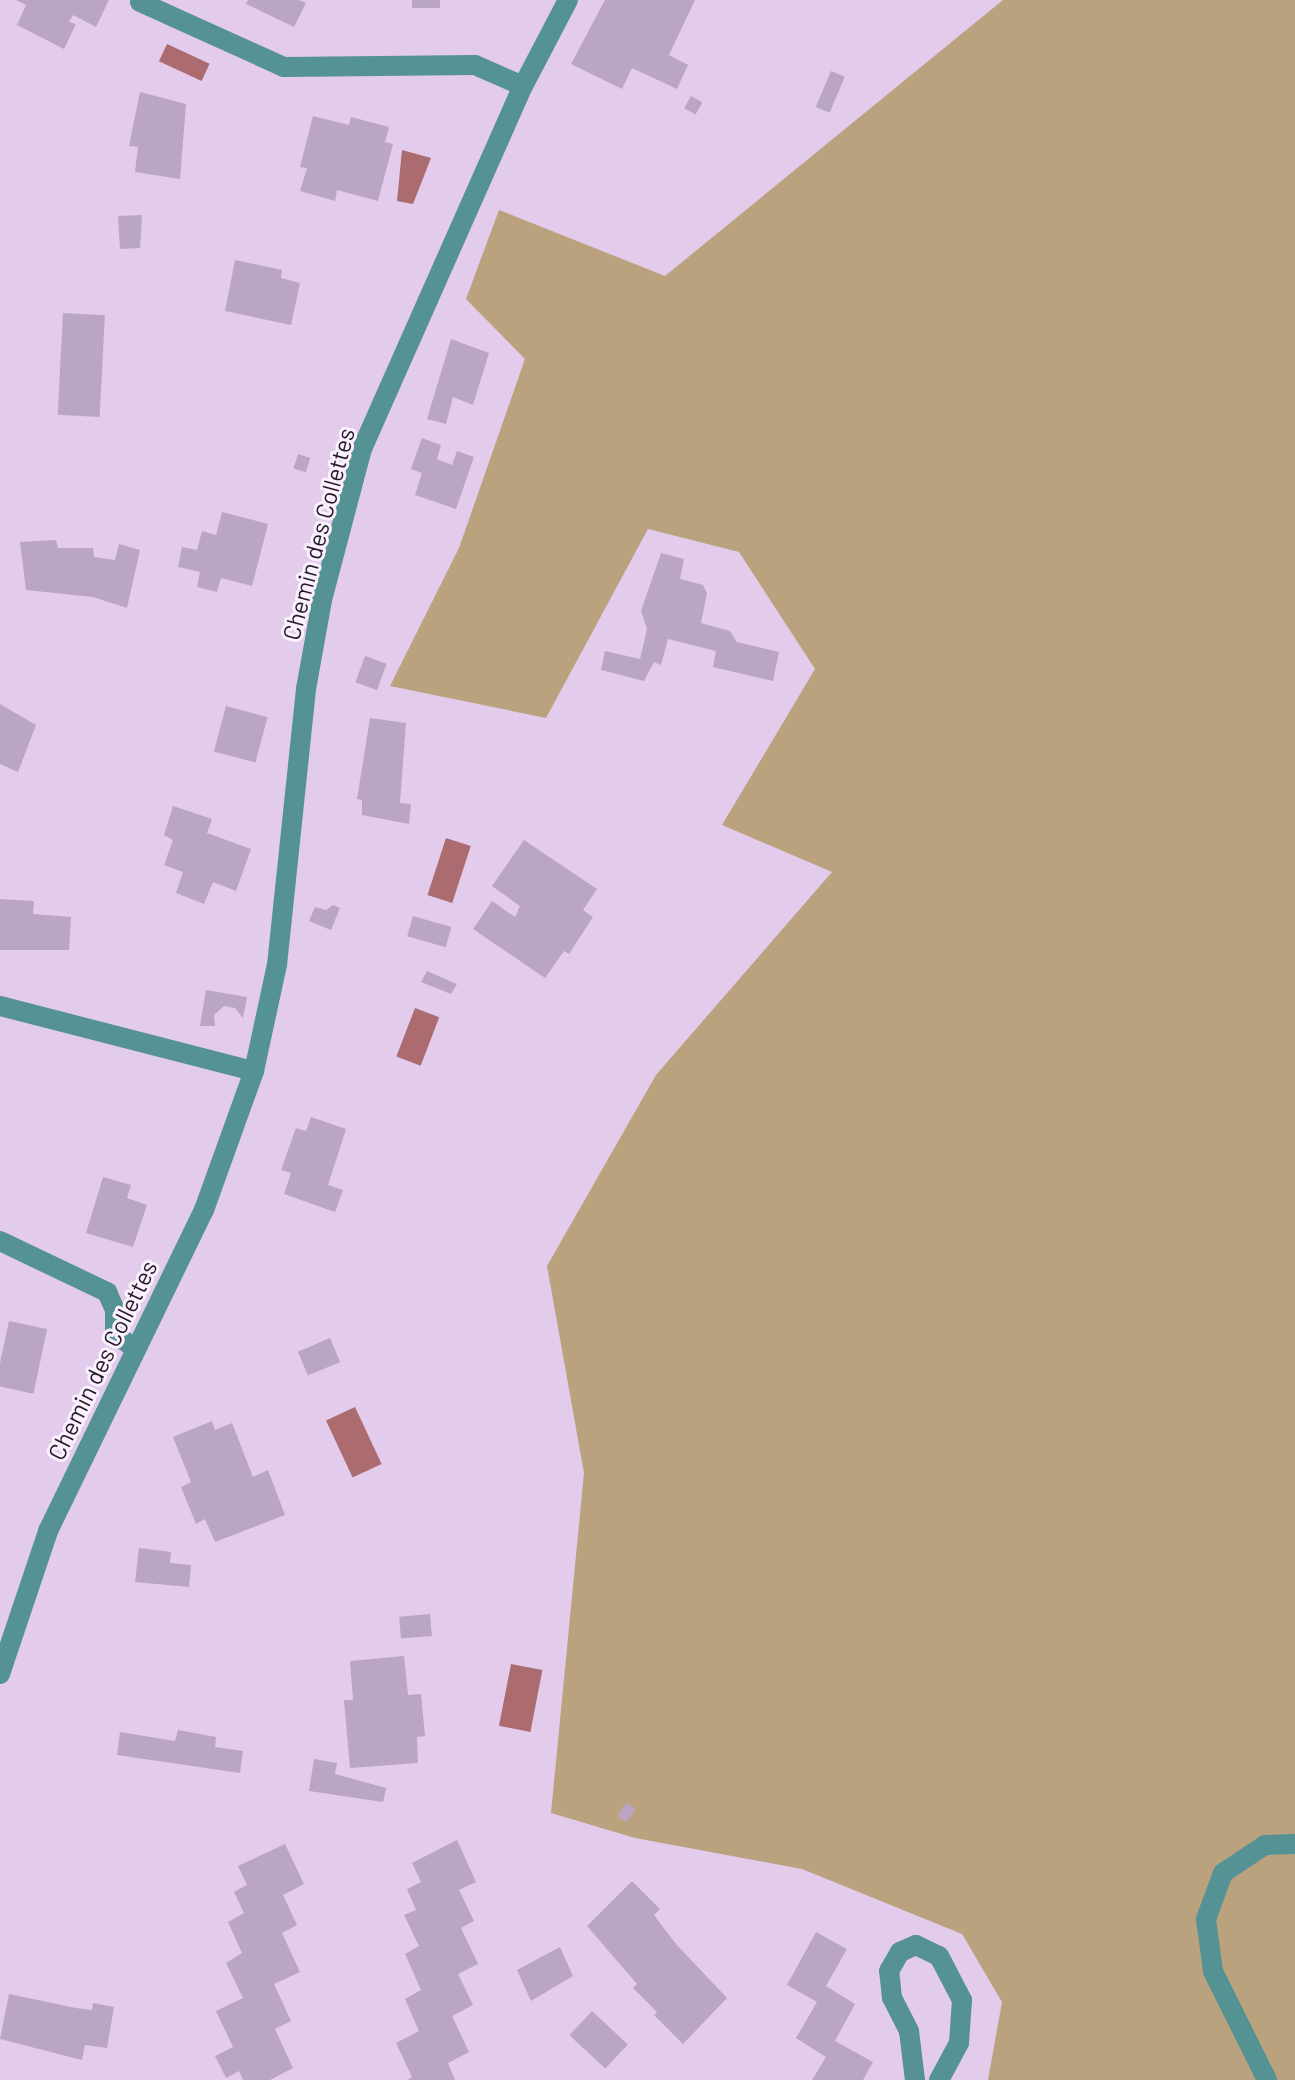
<!DOCTYPE html>
<style>
body{margin:0}
#map{position:relative;width:1295px;height:2080px;overflow:hidden;background:#e2cbeb;font-family:Barlow,sans-serif}
div>[style]{position:absolute}
.green>*{inset:0;background:#bba27e}
.water>*{inset:0;background:#ac6c6f;transform-origin:0 0}
.building>*{inset:0;background:#bba5c4;transform-origin:0 0}
.minor>*{height:20px;margin:-10px;padding:0 10px;transform-origin:10px;border-radius:10px;background:#549293}
span{translate:-50% -50%;white-space:nowrap;text-align:center;line-height:1.15;-webkit-text-stroke:6px #fbf1fe;paint-order:stroke}
.street-label{font-size:24px;color:#241b27}
</style>
<div id="map">
<div class="green">
<i style="clip-path:polygon(1003px 0,1295px 0,1295px 2080px,988px 2080px,1002px 2002px,962px 1934px,802px 1869px,635px 1838px,551px 1813px,584px 1473px,547px 1266px,656px 1075px,832px 872px,722px 825px,815px 669px,739px 552px,648px 529px,546px 718px,390px 686px,459px 548px,525px 359px,466px 299px,499px 210px,665px 276px)"></i>
</div>
<div class="water">
<i style="left:167px;top:44px;width:47px;height:19px;rotate:25deg"></i>
<i style="clip-path:polygon(402px 150px,431px 158px,413px 204px,397px 201px)"></i>
<i style="left:446px;top:838px;width:26px;height:60px;rotate:18deg"></i>
<i style="left:415px;top:1008px;width:26px;height:52px;rotate:21deg"></i>
<i style="left:355px;top:1407px;width:63px;height:32px;rotate:65deg"></i>
<i style="left:511px;top:1664px;width:32px;height:63px;rotate:11deg"></i>
</div>
<div class="building">
<i style="clip-path:polygon(16px 0,109px 0,96px 27px,73px 15px,69px 22px,76px 24px,64px 49px,17px 25px,26px 5px)"></i>
<i style="clip-path:polygon(248px 0,299px 0,306px 3px,294px 27px,246px 4px)"></i>
<i style="left:412px;top:0;width:28px;height:8px"></i>
<i style="clip-path:polygon(605px 0,695px 0,669px 55px,688px 65px,677px 89px,632px 68px,622px 89px,571px 64px)"></i>
<i style="left:831px;top:71px;width:15px;height:39px;rotate:23deg"></i>
<i style="clip-path:polygon(140px 92px,186px 104px,180px 179px,135px 172px,138px 147px,129px 146px)"></i>
<i style="left:691px;top:96px;width:13px;height:14px;rotate:29deg"></i>
<i style="clip-path:polygon(313px 116px,349px 125px,351px 117px,389px 127px,385px 142px,393px 144px,378px 201px,337px 190px,335px 201px,300px 191px,307px 168px,300px 167px)"></i>
<i style="clip-path:polygon(142px 215px,140px 248px,120px 249px,118px 216px)"></i>
<i style="clip-path:polygon(235px 260px,282px 270px,281px 278px,300px 283px,291px 325px,225px 311px)"></i>
<i style="left:63px;top:313px;width:42px;height:102px;rotate:3deg"></i>
<i style="clip-path:polygon(451px 339px,489px 353px,473px 405px,453px 397px,446px 424px,427px 419px)"></i>
<i style="clip-path:polygon(422px 438px,441px 445px,437px 459px,452px 465px,457px 451px,474px 457px,456px 509px,415px 495px,422px 473px,411px 469px)"></i>
<i style="left:298px;top:454px;width:13px;height:15px;rotate:18deg"></i>
<i style="clip-path:polygon(222px 512px,268px 524px,252px 586px,221px 578px,217px 592px,197px 587px,200px 572px,178px 567px,182px 547px,197px 550px,202px 531px,216px 535px)"></i>
<i style="clip-path:polygon(56px 540px,58px 548px,93px 548px,94px 557px,115px 560px,119px 544px,140px 550px,127px 608px,93px 597px,26px 590px,20px 542px)"></i>
<i style="clip-path:polygon(661px 553px,684px 559px,680px 579px,703px 585px,707px 593px,701px 623px,730px 631px,737px 642px,779px 652px,773px 681px,713px 667px,716px 651px,668px 639px,661px 665px,654px 662px,644px 681px,601px 670px,605px 651px,640px 659px,647px 629px,641px 611px)"></i>
<i style="left:365px;top:656px;width:23px;height:28px;rotate:20deg"></i>
<i style="clip-path:polygon(0 704px,36px 725px,18px 772px,0 764px)"></i>
<i style="left:226px;top:706px;width:43px;height:47px;rotate:15deg"></i>
<i style="clip-path:polygon(370px 718px,406px 723px,400px 803px,411px 804px,409px 824px,362px 815px,362px 800px,357px 799px)"></i>
<i style="clip-path:polygon(173px 806px,212px 819px,207px 833px,251px 849px,236px 891px,213px 882px,204px 904px,176px 893px,183px 872px,164px 865px,173px 840px,164px 835px)"></i>
<i style="clip-path:polygon(524px 840px,597px 889px,583px 910px,593px 917px,569px 954px,564px 951px,545px 978px,473px 929px,492px 901px,515px 917px,520px 906px,492px 886px)"></i>
<i style="clip-path:polygon(0 899px,34px 901px,33px 914px,71px 917px,69px 950px,0 950px)"></i>
<i style="clip-path:polygon(333px 905px,340px 908px,331px 930px,309px 921px,315px 907px,326px 910px)"></i>
<i style="left:413px;top:916px;width:40px;height:21px;rotate:16deg"></i>
<i style="clip-path:polygon(427px 971px,457px 984px,451px 994px,421px 982px)"></i>
<i style="clip-path:polygon(206px 990px,247px 997px,243px 1018px,235px 1008px,224px 1006px,214px 1015px,215px 1026px,200px 1026px)"></i>
<i style="clip-path:polygon(311px 1117px,346px 1129px,328px 1185px,343px 1190px,335px 1212px,284px 1194px,291px 1173px,281px 1170px,296px 1128px,306px 1131px)"></i>
<i style="clip-path:polygon(103px 1177px,131px 1185px,127px 1198px,147px 1205px,133px 1247px,86px 1233px)"></i>
<i style="left:9px;top:1321px;width:39px;height:66px;rotate:12deg"></i>
<i style="left:330px;top:1338px;width:26px;height:35px;rotate:67deg"></i>
<i style="clip-path:polygon(212px 1421px,215px 1430px,232px 1423px,253px 1477px,268px 1470px,285px 1515px,215px 1542px,205px 1519px,196px 1524px,181px 1487px,191px 1482px,173px 1437px)"></i>
<i style="clip-path:polygon(139px 1548px,171px 1552px,170px 1563px,191px 1565px,189px 1587px,135px 1582px)"></i>
<i style="left:430px;top:1614px;width:22px;height:31px;rotate:85deg"></i>
<i style="clip-path:polygon(404px 1656px,408px 1695px,421px 1694px,425px 1736px,417px 1737px,418px 1763px,350px 1768px,344px 1700px,353px 1700px,350px 1661px)"></i>
<i style="clip-path:polygon(178px 1730px,216px 1737px,215px 1747px,243px 1751px,240px 1773px,117px 1755px,120px 1732px,175px 1741px)"></i>
<i style="clip-path:polygon(314px 1759px,337px 1763px,335px 1774px,386px 1788px,383px 1802px,309px 1791px)"></i>
<i style="left:627px;top:1803px;width:11px;height:16px;rotate:38deg"></i>
<i style="clip-path:polygon(457px 1840px,476px 1882px,459px 1890px,474px 1921px,461px 1928px,478px 1964px,458px 1974px,473px 2005px,452px 2016px,469px 2052px,448px 2063px,455px 2080px,407px 2080px,412px 2077px,396px 2043px,419px 2031px,405px 1999px,421px 1990px,405px 1954px,419px 1946px,404px 1915px,416px 1910px,407px 1889px,421px 1882px,412px 1863px)"></i>
<i style="clip-path:polygon(285px 1844px,304px 1884px,283px 1895px,297px 1925px,282px 1933px,300px 1972px,274px 1984px,291px 2021px,275px 2029px,293px 2068px,270px 2080px,243px 2080px,239px 2071px,226px 2078px,215px 2056px,233px 2047px,216px 2011px,243px 1998px,226px 1963px,242px 1953px,228px 1922px,244px 1913px,234px 1892px,247px 1885px,238px 1866px)"></i>
<i style="clip-path:polygon(632px 1881px,660px 1909px,654px 1915px,676px 1944px,727px 1998px,683px 2044px,654px 2015px,657px 2012px,633px 1988px,637px 1984px,587px 1926px)"></i>
<i style="clip-path:polygon(816px 1932px,847px 1949px,826px 1986px,855px 2004px,835px 2041px,873px 2062px,863px 2080px,812px 2080px,826px 2057px,796px 2038px,817px 2002px,787px 1985px)"></i>
<i style="clip-path:polygon(560px 1947px,573px 1976px,531px 2001px,517px 1970px)"></i>
<i style="clip-path:polygon(9px 1994px,76px 2008px,92px 2010px,93px 2003px,114px 2007px,107px 2048px,85px 2045px,82px 2060px,0 2039px)"></i>
<i style="left:592px;top:2011px;width:49px;height:33px;rotate:43deg"></i>
</div>
<div class="minor">
<i style="left:140px;top:2px;width:158px;rotate:24.3deg"></i>
<i style="left:284px;top:67px;width:191px;rotate:-0.6deg"></i>
<i style="left:475px;top:65px;width:52px;rotate:23.6deg"></i>
<i style="left:0;top:1006px;width:262px;rotate:14.4deg"></i>
<i style="left:0;top:1241px;width:119px;rotate:25.5deg"></i>
<i style="left:107px;top:1292px;width:20px;rotate:66deg"></i>
<i style="left:115px;top:1310px;width:24px;rotate:90deg"></i>
<i style="left:115px;top:1334px;width:26px;rotate:36deg"></i>
<i style="left:0;top:1674px;width:151px;rotate:-71.4deg"></i>
<i style="left:48px;top:1531px;width:357px;rotate:-64.1deg"></i>
<i style="left:204px;top:1210px;width:148px;rotate:-70.2deg"></i>
<i style="left:254px;top:1071px;width:108px;rotate:-77.8deg"></i>
<i style="left:277px;top:965px;width:278px;rotate:-84deg"></i>
<i style="left:306px;top:689px;width:90px;rotate:-79.8deg"></i>
<i style="left:322px;top:600px;width:156px;rotate:-75.2deg"></i>
<i style="left:362px;top:449px;width:397px;rotate:-66.1deg"></i>
<i style="left:523px;top:86px;width:97px;rotate:-62.4deg"></i>
<i style="left:915px;top:2080px;width:49px;rotate:-97deg"></i>
<i style="left:909px;top:2031px;width:37px;rotate:-117deg"></i>
<i style="left:892px;top:1998px;width:27px;rotate:-96deg"></i>
<i style="left:889px;top:1971px;width:22px;rotate:-60deg"></i>
<i style="left:900px;top:1952px;width:17px;rotate:-24deg"></i>
<i style="left:916px;top:1945px;width:25px;rotate:26deg"></i>
<i style="left:939px;top:1956px;width:50px;rotate:62.4deg"></i>
<i style="left:962px;top:2000px;width:43px;rotate:94deg"></i>
<i style="left:959px;top:2043px;width:42px;rotate:118.4deg"></i>
<i style="left:1267px;top:2080px;width:122px;rotate:-116.4deg"></i>
<i style="left:1213px;top:1971px;width:52px;rotate:-97.7deg"></i>
<i style="left:1206px;top:1919px;width:49px;rotate:-69.7deg"></i>
<i style="left:1223px;top:1873px;width:50px;rotate:-33.7deg"></i>
<i style="left:1265px;top:1845px;width:30px;rotate:-2deg"></i>
</div>
<div class="street-label">
<span style="left:318px;top:534px;rotate:-75deg">Chemin des Collettes</span>
<span style="left:102px;top:1360px;rotate:-64deg">Chemin des Collettes</span>
</div>
</div>
